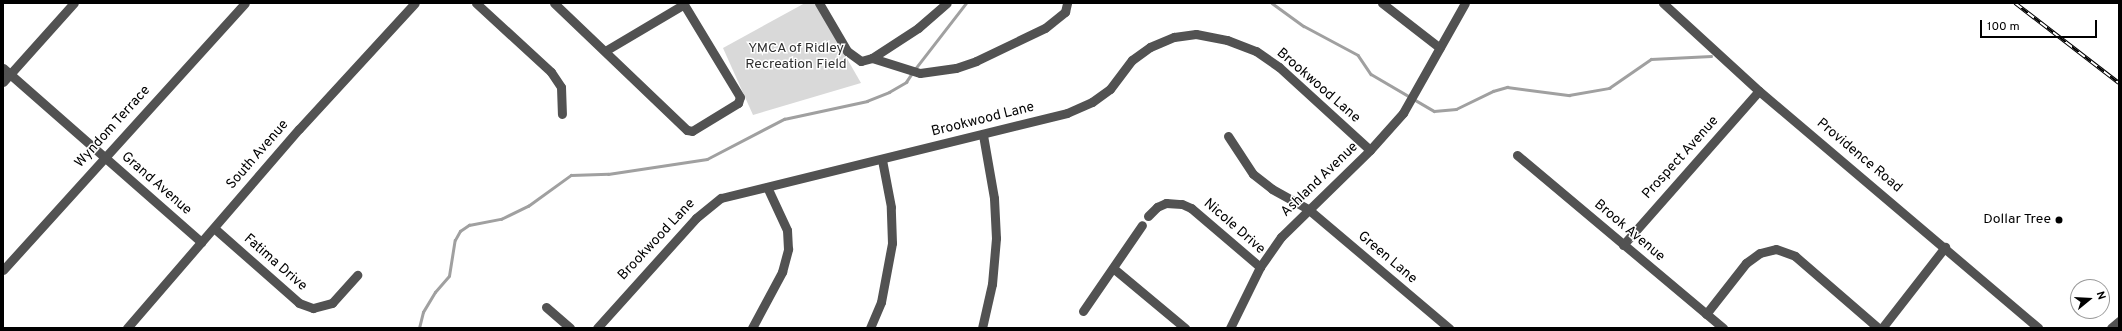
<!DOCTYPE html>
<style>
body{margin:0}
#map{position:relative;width:2122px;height:331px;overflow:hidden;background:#fff;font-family:Overpass,sans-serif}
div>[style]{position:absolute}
.green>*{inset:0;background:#d9d9d9}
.stream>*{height:2.5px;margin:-1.25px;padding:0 1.25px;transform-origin:1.25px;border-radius:1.25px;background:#a0a0a0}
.minor>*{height:9px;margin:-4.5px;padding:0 4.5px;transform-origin:4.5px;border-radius:4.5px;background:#525252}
.rail>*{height:4px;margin-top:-2px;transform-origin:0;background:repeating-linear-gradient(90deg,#fff 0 8px,#000 0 16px);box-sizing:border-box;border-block:1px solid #000}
.dots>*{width:11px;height:11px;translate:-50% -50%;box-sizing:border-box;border:2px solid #fff;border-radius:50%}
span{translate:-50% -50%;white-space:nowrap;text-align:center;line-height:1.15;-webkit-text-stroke:3px #fff;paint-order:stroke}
.park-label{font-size:14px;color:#303030}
.street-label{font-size:14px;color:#000}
.poi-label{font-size:14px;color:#000}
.right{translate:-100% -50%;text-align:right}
.frame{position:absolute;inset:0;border:4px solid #000;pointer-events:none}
.north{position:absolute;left:2070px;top:279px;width:40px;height:40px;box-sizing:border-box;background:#fff;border:1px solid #999;border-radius:50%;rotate:72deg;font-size:11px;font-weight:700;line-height:16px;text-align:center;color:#000}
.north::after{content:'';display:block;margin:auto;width:14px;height:18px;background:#000;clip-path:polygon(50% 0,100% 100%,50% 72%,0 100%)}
.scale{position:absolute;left:1980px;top:20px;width:117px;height:18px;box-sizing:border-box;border:2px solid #000;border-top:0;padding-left:5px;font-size:12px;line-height:14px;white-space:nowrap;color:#000;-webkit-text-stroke:3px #fff;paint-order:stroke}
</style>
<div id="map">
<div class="green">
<i style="clip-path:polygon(805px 3px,815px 3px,861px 83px,753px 115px,723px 48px)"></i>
</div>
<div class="stream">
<i style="left:1272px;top:3px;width:39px;rotate:36deg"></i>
<i style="left:1304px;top:26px;width:61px;rotate:28.2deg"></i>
<i style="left:1358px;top:55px;width:23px;rotate:56deg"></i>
<i style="left:1371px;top:74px;width:73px;rotate:30.4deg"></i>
<i style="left:1434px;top:111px;width:22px;rotate:-5deg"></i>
<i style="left:1456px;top:109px;width:41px;rotate:-25.9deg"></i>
<i style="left:1493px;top:91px;width:15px;rotate:-16deg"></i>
<i style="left:1507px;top:87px;width:63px;rotate:7.4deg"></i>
<i style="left:1569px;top:95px;width:41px;rotate:-9.9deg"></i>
<i style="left:1609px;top:88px;width:51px;rotate:-34.6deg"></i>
<i style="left:1651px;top:59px;width:60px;rotate:-2.9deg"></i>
<i style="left:915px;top:69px;width:83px;rotate:-52.3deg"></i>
<i style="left:419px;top:328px;width:16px;rotate:-76deg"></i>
<i style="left:423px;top:312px;width:23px;rotate:-59deg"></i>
<i style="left:435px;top:292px;width:21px;rotate:-49deg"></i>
<i style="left:449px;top:276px;width:36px;rotate:-81deg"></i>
<i style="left:455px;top:240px;width:10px;rotate:-61deg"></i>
<i style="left:460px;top:231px;width:11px;rotate:-34deg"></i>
<i style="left:469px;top:225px;width:33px;rotate:-11deg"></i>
<i style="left:501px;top:219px;width:30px;rotate:-26deg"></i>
<i style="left:528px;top:206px;width:53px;rotate:-35.8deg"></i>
<i style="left:571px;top:175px;width:37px;rotate:-2deg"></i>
<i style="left:608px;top:174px;width:100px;rotate:-8.6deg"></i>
<i style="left:707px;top:159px;width:87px;rotate:-27.5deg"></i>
<i style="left:784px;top:119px;width:85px;rotate:-12.2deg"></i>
<i style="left:867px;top:101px;width:24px;rotate:-22deg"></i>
<i style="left:889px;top:92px;width:20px;rotate:-30deg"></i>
<i style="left:906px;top:82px;width:11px;rotate:-56deg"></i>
</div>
<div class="minor">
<i style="left:476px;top:3px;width:102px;rotate:42.6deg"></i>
<i style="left:551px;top:72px;width:18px;rotate:56deg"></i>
<i style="left:561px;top:87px;width:27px;rotate:88deg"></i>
<i style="left:554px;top:3px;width:184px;rotate:43.7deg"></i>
<i style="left:687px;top:130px;width:5px;rotate:11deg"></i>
<i style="left:692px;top:131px;width:54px;rotate:-31.3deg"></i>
<i style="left:738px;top:103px;width:6px;rotate:-72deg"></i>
<i style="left:740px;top:97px;width:110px;rotate:-121.2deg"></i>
<i style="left:819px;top:3px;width:56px;rotate:59.7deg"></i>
<i style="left:847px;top:51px;width:17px;rotate:36deg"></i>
<i style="left:861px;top:61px;width:11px;rotate:-15deg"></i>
<i style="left:872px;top:58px;width:55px;rotate:-33.1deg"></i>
<i style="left:918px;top:28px;width:38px;rotate:-41deg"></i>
<i style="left:1382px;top:3px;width:73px;rotate:37.8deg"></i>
<i style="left:1663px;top:3px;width:130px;rotate:42.5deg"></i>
<i style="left:1759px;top:91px;width:366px;rotate:40.3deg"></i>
<i style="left:605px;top:51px;width:92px;rotate:-30.7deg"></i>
<i style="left:872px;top:58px;width:50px;rotate:17.4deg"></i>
<i style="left:920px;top:73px;width:36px;rotate:-8deg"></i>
<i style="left:956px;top:68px;width:21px;rotate:-19deg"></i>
<i style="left:976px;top:61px;width:76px;rotate:-25.6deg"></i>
<i style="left:1045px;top:28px;width:26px;rotate:-39deg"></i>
<i style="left:1065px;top:12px;width:9px;rotate:-77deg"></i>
<i style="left:3px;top:68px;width:264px;rotate:41.3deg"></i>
<i style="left:3px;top:82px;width:106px;rotate:-48.1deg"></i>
<i style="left:1228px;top:136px;width:45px;rotate:56.7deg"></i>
<i style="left:1253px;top:174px;width:24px;rotate:38deg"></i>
<i style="left:1272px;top:189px;width:41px;rotate:29.1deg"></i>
<i style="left:1308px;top:209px;width:185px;rotate:40.2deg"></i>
<i style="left:1517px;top:155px;width:269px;rotate:40deg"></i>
<i style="left:1148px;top:216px;width:13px;rotate:-45deg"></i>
<i style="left:1157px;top:207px;width:10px;rotate:-24deg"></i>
<i style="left:1166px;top:203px;width:16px;rotate:4deg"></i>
<i style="left:1182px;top:204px;width:10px;rotate:24deg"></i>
<i style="left:1191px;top:208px;width:91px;rotate:40.5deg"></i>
<i style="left:214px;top:228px;width:113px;rotate:41.4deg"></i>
<i style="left:299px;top:303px;width:15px;rotate:20deg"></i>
<i style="left:313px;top:308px;width:20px;rotate:-15deg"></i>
<i style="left:332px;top:303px;width:38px;rotate:-48deg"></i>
<i style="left:1623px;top:245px;width:205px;rotate:-48.6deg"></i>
<i style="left:1113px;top:268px;width:94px;rotate:39.8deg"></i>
<i style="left:3px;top:270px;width:360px;rotate:-47.8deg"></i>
<i style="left:546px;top:307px;width:32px;rotate:41deg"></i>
<i style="left:1083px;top:311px;width:104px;rotate:-55.5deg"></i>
<i style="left:1706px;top:314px;width:65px;rotate:-51.9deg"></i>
<i style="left:1746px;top:263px;width:17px;rotate:-36deg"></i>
<i style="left:1760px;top:253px;width:16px;rotate:-14deg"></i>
<i style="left:1776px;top:249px;width:20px;rotate:20deg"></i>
<i style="left:1795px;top:256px;width:110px;rotate:40.9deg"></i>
<i style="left:127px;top:328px;width:263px;rotate:-49.2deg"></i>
<i style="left:299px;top:129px;width:171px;rotate:-47.4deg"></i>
<i style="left:597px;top:328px;width:148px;rotate:-48deg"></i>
<i style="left:696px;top:218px;width:32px;rotate:-39deg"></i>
<i style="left:721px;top:198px;width:356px;rotate:-13.8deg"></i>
<i style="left:1067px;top:113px;width:27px;rotate:-24deg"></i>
<i style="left:1092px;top:102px;width:22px;rotate:-36deg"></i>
<i style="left:1110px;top:89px;width:36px;rotate:-53deg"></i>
<i style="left:1132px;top:60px;width:22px;rotate:-36deg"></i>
<i style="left:1150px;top:47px;width:26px;rotate:-23deg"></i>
<i style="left:1174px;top:37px;width:22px;rotate:-8deg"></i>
<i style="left:1196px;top:34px;width:32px;rotate:11deg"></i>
<i style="left:1227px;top:40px;width:31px;rotate:21deg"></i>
<i style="left:1256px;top:51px;width:28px;rotate:35deg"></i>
<i style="left:1279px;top:67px;width:123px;rotate:42.4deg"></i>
<i style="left:752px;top:328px;width:64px;rotate:-61.8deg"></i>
<i style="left:782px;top:272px;width:24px;rotate:-75deg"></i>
<i style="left:788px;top:249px;width:19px;rotate:-93deg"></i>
<i style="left:787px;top:230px;width:47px;rotate:-114.9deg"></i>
<i style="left:870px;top:328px;width:28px;rotate:-67deg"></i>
<i style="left:881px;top:302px;width:60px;rotate:-79.4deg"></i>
<i style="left:892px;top:243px;width:36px;rotate:-92deg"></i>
<i style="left:891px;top:207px;width:48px;rotate:-100.8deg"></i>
<i style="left:982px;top:328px;width:45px;rotate:-77.2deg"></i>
<i style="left:992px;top:284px;width:46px;rotate:-85deg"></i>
<i style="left:996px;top:238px;width:40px;rotate:-92.9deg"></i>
<i style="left:994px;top:198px;width:64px;rotate:-99.9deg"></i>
<i style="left:1230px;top:328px;width:68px;rotate:-63.8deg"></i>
<i style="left:1260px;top:267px;width:37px;rotate:-55deg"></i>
<i style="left:1281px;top:237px;width:124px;rotate:-44.3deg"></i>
<i style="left:1370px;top:150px;width:50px;rotate:-48.3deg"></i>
<i style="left:1403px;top:113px;width:126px;rotate:-60.6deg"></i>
<i style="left:1882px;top:328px;width:103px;rotate:-52.1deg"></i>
<i style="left:2111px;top:328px;width:11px;rotate:-41deg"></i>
</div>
<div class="rail">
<i style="left:2015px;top:3px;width:131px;rotate:37.6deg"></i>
</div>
<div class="dots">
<i style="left:2059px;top:220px;background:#000"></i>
</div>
<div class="park-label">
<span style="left:796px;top:57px">YMCA of Ridley<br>Recreation Field</span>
</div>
<div class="street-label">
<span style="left:1318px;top:86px;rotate:41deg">Brookwood Lane</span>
<span style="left:983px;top:120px;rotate:-14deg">Brookwood Lane</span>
<span style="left:113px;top:127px;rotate:-48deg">Wyndom Terrace</span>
<span style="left:258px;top:155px;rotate:-49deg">South Avenue</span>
<span style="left:1859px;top:156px;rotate:40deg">Providence Road</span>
<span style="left:1681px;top:158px;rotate:-48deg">Prospect Avenue</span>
<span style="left:1320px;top:180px;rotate:-44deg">Ashland Avenue</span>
<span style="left:156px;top:184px;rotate:41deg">Grand Avenue</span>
<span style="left:1234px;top:227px;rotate:41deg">Nicole Drive</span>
<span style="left:1629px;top:231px;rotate:40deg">Brook Avenue</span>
<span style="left:657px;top:240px;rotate:-47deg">Brookwood Lane</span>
<span style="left:1387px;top:258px;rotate:40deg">Green Lane</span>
<span style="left:275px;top:263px;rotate:41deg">Fatima Drive</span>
</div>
<div class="poi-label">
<span class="right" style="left:2051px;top:220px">Dollar Tree</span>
</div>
<div class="frame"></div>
<div class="north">N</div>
<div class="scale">100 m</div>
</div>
